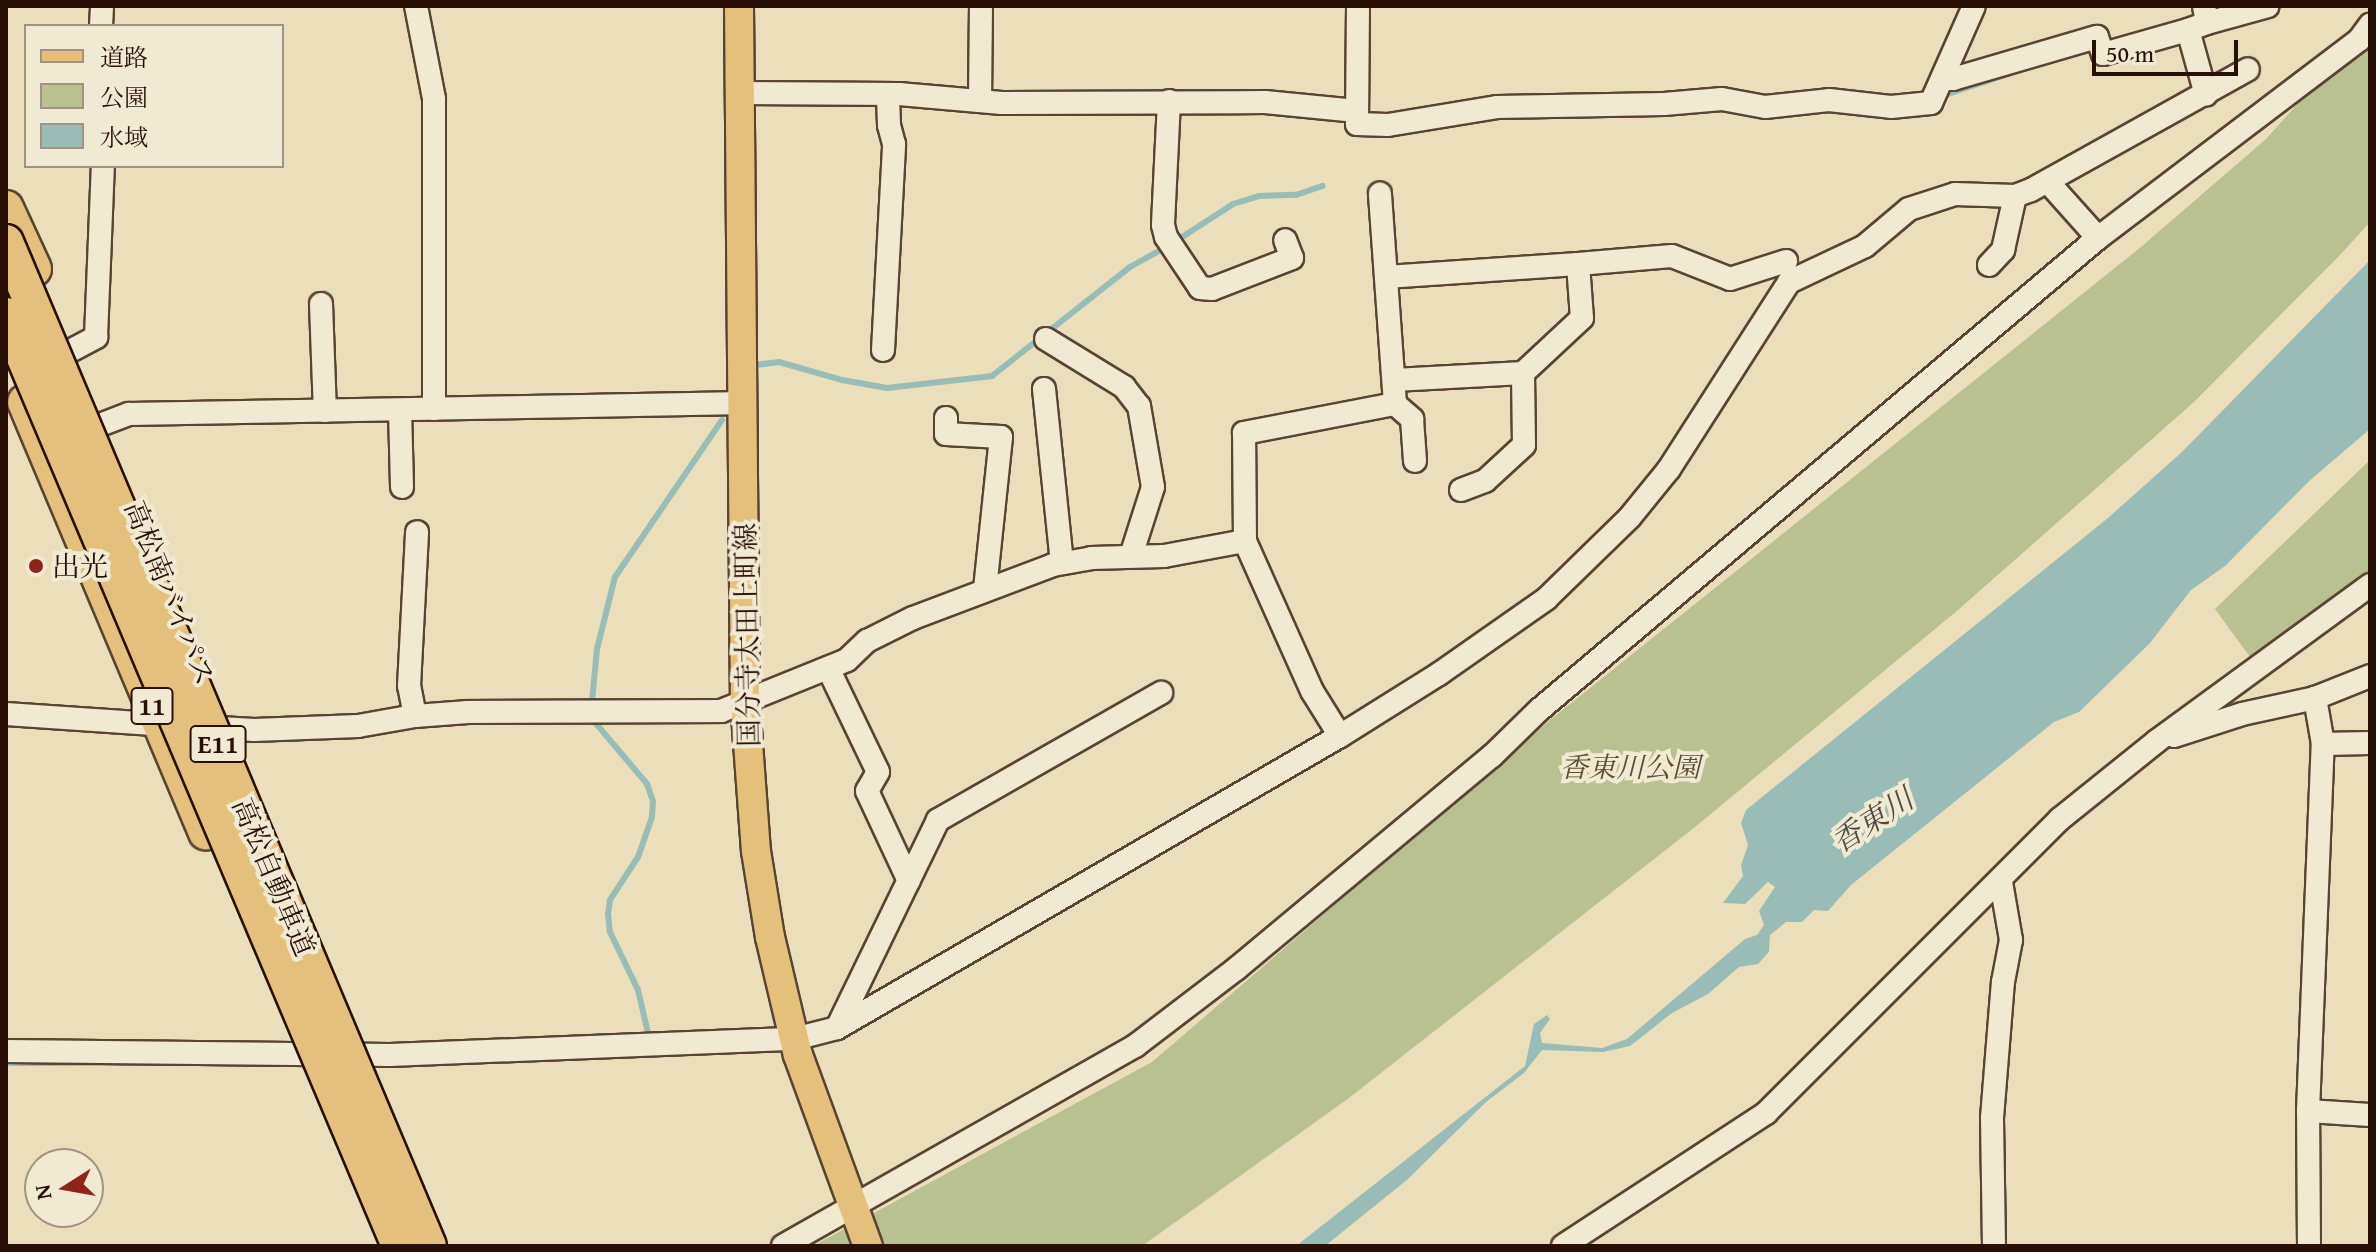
<!DOCTYPE html>
<meta charset="utf-8">
<style>
body{margin:0}
#map{position:relative;width:2376px;height:1252px;overflow:hidden;background:#eadfba;font-family:"Gentium Book Plus","Noto Serif JP",serif}
div>[style]{position:absolute}
.green>*{inset:0;background:#b8c18f}
.water>*{inset:0;background:#99bcb6}
.stream>*{height:6px;margin:-3px;padding:0 3px;transform-origin:3px;border-radius:3px;background:#99bcb6}
.roads{filter:drop-shadow(2px 0 #594432) drop-shadow(-2px 0 #594432) drop-shadow(0 2px #594432) drop-shadow(0 -2px #594432)}
.minor>*{height:22px;margin:-11px;padding:0 11px;transform-origin:11px;border-radius:11px;background:#f1ead2}
.major>*{height:28px;margin:-14px;padding:0 14px;transform-origin:14px;border-radius:14px;background:#e5c07d}
.highway>*{height:34px;margin:-17px;padding:0 17px;transform-origin:17px;border-radius:17px;background:#e5c07d}
.bridges{filter:drop-shadow(2px 0 #291004) drop-shadow(-2px 0 #291004) drop-shadow(0 2px #291004) drop-shadow(0 -2px #291004)}
.highway-bridge>*{height:34px;margin:-17px;padding:0 17px;transform-origin:17px;border-radius:17px;background:#e5c07d}
.dots>*{width:22px;height:22px;translate:-50% -50%;box-sizing:border-box;border:4px solid #f1ead2;border-radius:50%}
span{translate:-50% -50%;white-space:nowrap;text-align:center;line-height:1.15;-webkit-text-stroke:8px #f1ead2;paint-order:stroke}
.shield-label span{padding:2px 6px;background:#f1ead2;border:2px solid;border-radius:6px;-webkit-text-stroke-width:0}
.shield-label{font-size:26px;color:#291004;font-weight:700}
.poi-label{font-size:28px;color:#291004}
.left{translate:0 -50%;text-align:left}
.street-label{font-size:28px;color:#291004}
.park-label{font-size:28px;color:#5b4e35;font-style:italic}
.water-label{font-size:30px;color:#504c42;font-style:italic}
.frame{position:absolute;inset:0;border:8px solid #291004;pointer-events:none}
.legend{position:absolute;left:24px;top:24px;width:260px;height:144px;box-sizing:border-box;background:#f1ead2;border:2px solid #a19380;margin:0;padding:10px 14px;list-style:none;font-size:24px;color:#291004}
.legend li{display:flex;align-items:center;gap:16px;height:40px}
.legend b{width:40px;border:2px solid #a19380}
.north{position:absolute;left:24px;top:1148px;width:80px;height:80px;box-sizing:border-box;background:#f1ead2;border:2px solid #a19380;border-radius:50%;rotate:259deg;font-size:22px;font-weight:700;line-height:32px;text-align:center;color:#291004}
.north::after{content:'';display:block;margin:auto;width:28px;height:36px;background:#8f2418;clip-path:polygon(50% 0,100% 100%,50% 72%,0 100%)}
.scale{position:absolute;left:2092px;top:40px;width:146px;height:36px;box-sizing:border-box;border:4px solid #291004;border-top:0;padding-left:10px;font-size:24px;line-height:28px;white-space:nowrap;color:#291004;-webkit-text-stroke:6px #f1ead2;paint-order:stroke}
</style>
<div id="map">
<div class="green">
<i style="clip-path:polygon(2370px 43px,2370px 222px,2340px 255px,2194px 402px,1958px 610px,1695px 827px,1349px 1098px,1142px 1246px,813px 1246px,1152px 1062px,1550px 720px,2141px 247px,2266px 139px,2317px 82px)"></i>
<i style="clip-path:polygon(2370px 460px,2370px 573px,2253px 661px,2215px 609px)"></i>
</div>
<div class="water">
<i style="clip-path:polygon(2370px 260px,2370px 429px,2308px 482px,2225px 566px,2191px 590px,2150px 643px,2079px 712px,2054px 722px,1851px 885px,1828px 911px,1814px 910px,1802px 922px,1786px 922px,1770px 935px,1769px 952px,1758px 964px,1739px 967px,1708px 994px,1672px 1013px,1630px 1046px,1603px 1052px,1542px 1050px,1524px 1073px,1486px 1102px,1408px 1179px,1325px 1246px,1296px 1246px,1525px 1066px,1534px 1024px,1547px 1015px,1550px 1019px,1540px 1033px,1542px 1043px,1602px 1048px,1627px 1039px,1745px 939px,1757px 935px,1764px 925px,1759px 911px,1775px 887px,1768px 882px,1745px 904px,1723px 903px,1743px 876px,1741px 865px,1748px 845px,1741px 823px,1746px 810px,2108px 518px,2182px 452px)"></i>
</div>
<div class="stream">
<i style="left:1939px;top:97px;width:73px;rotate:-18.4deg"></i>
<i style="left:1179px;top:239px;width:64px;rotate:-32.9deg"></i>
<i style="left:1233px;top:204px;width:27px;rotate:-17deg"></i>
<i style="left:1259px;top:196px;width:37px;rotate:-2deg"></i>
<i style="left:1296px;top:195px;width:28px;rotate:-19deg"></i>
<i style="left:755px;top:365px;width:24px;rotate:-7deg"></i>
<i style="left:779px;top:362px;width:66px;rotate:15.9deg"></i>
<i style="left:842px;top:380px;width:46px;rotate:10.1deg"></i>
<i style="left:887px;top:388px;width:106px;rotate:-6.5deg"></i>
<i style="left:992px;top:376px;width:176px;rotate:-38.3deg"></i>
<i style="left:1130px;top:267px;width:38px;rotate:-29deg"></i>
<i style="left:592px;top:701px;width:52px;rotate:-84.5deg"></i>
<i style="left:597px;top:649px;width:74px;rotate:-76deg"></i>
<i style="left:615px;top:577px;width:190px;rotate:-55.7deg"></i>
<i style="left:593px;top:720px;width:84px;rotate:49.8deg"></i>
<i style="left:647px;top:784px;width:18px;rotate:71deg"></i>
<i style="left:653px;top:801px;width:16px;rotate:94deg"></i>
<i style="left:652px;top:817px;width:42px;rotate:109.3deg"></i>
<i style="left:638px;top:857px;width:51px;rotate:123.1deg"></i>
<i style="left:610px;top:900px;width:14px;rotate:98deg"></i>
<i style="left:608px;top:914px;width:18px;rotate:84deg"></i>
<i style="left:610px;top:932px;width:64px;rotate:64.2deg"></i>
<i style="left:638px;top:990px;width:44px;rotate:76.9deg"></i>
<i style="left:6px;top:1063px;width:123px"></i>
</div>
<div class="roads">
<div class="minor">
<i style="left:416px;top:6px;width:95px;rotate:79deg"></i>
<i style="left:434px;top:99px;width:310px;rotate:90deg"></i>
<i style="left:1358px;top:6px;width:118px;rotate:90.5deg"></i>
<i style="left:1357px;top:124px;width:31px;rotate:2deg"></i>
<i style="left:1388px;top:125px;width:110px;rotate:-9.4deg"></i>
<i style="left:1497px;top:107px;width:167px;rotate:-1deg"></i>
<i style="left:1664px;top:104px;width:58px;rotate:-4.9deg"></i>
<i style="left:1722px;top:99px;width:44px;rotate:10.5deg"></i>
<i style="left:1765px;top:107px;width:64px;rotate:-6.2deg"></i>
<i style="left:1829px;top:100px;width:62px;rotate:6.4deg"></i>
<i style="left:1891px;top:107px;width:40px;rotate:-5.7deg"></i>
<i style="left:1931px;top:103px;width:106px;rotate:-66.1deg"></i>
<i style="left:2204px;top:6px;width:17px;rotate:80deg"></i>
<i style="left:2207px;top:23px;width:20px;rotate:160deg"></i>
<i style="left:2188px;top:30px;width:67px;rotate:74.5deg"></i>
<i style="left:2207px;top:23px;width:63px;rotate:-15.6deg"></i>
<i style="left:101px;top:26px;width:20px;rotate:-87deg"></i>
<i style="left:1942px;top:79px;width:11px"></i>
<i style="left:1953px;top:79px;width:150px;rotate:-16.3deg"></i>
<i style="left:2097px;top:37px;width:18px;rotate:71deg"></i>
<i style="left:2103px;top:54px;width:88px;rotate:-15.8deg"></i>
<i style="left:741px;top:93px;width:158px;rotate:0.4deg"></i>
<i style="left:899px;top:94px;width:103px;rotate:5deg"></i>
<i style="left:1002px;top:103px;width:263px;rotate:-0.2deg"></i>
<i style="left:1265px;top:102px;width:92px;rotate:5.6deg"></i>
<i style="left:980px;top:101px;width:95px;rotate:-89.4deg"></i>
<i style="left:1169px;top:101px;width:124px;rotate:92.8deg"></i>
<i style="left:1163px;top:225px;width:12px;rotate:76deg"></i>
<i style="left:1166px;top:237px;width:61px;rotate:56.3deg"></i>
<i style="left:1200px;top:288px;width:12px;rotate:5deg"></i>
<i style="left:1212px;top:289px;width:86px;rotate:-21.2deg"></i>
<i style="left:1292px;top:258px;width:19px;rotate:-111deg"></i>
<i style="left:2048px;top:182px;width:75px;rotate:48.2deg"></i>
<i style="left:2098px;top:238px;width:328px;rotate:-37.2deg"></i>
<i style="left:2359px;top:40px;width:19px;rotate:-54deg"></i>
<i style="left:1578px;top:264px;width:94px;rotate:-4.9deg"></i>
<i style="left:1672px;top:256px;width:62px;rotate:21.6deg"></i>
<i style="left:1730px;top:279px;width:59px;rotate:-17.8deg"></i>
<i style="left:1989px;top:265px;width:21px;rotate:-47deg"></i>
<i style="left:2003px;top:250px;width:55px;rotate:-77.5deg"></i>
<i style="left:1386px;top:277px;width:192px;rotate:-3.9deg"></i>
<i style="left:1578px;top:264px;width:54px;rotate:85.8deg"></i>
<i style="left:1582px;top:318px;width:81px;rotate:137deg"></i>
<i style="left:1523px;top:373px;width:129px;rotate:176.9deg"></i>
<i style="left:321px;top:304px;width:107px;rotate:87.9deg"></i>
<i style="left:1046px;top:339px;width:92px;rotate:31.6deg"></i>
<i style="left:1124px;top:387px;width:24px;rotate:52deg"></i>
<i style="left:1139px;top:406px;width:82px;rotate:80.2deg"></i>
<i style="left:1153px;top:487px;width:72px;rotate:107.7deg"></i>
<i style="left:883px;top:350px;width:206px;rotate:-86.9deg"></i>
<i style="left:894px;top:144px;width:20px;rotate:-105deg"></i>
<i style="left:889px;top:125px;width:31px;rotate:-92deg"></i>
<i style="left:70px;top:351px;width:30px;rotate:-28deg"></i>
<i style="left:96px;top:337px;width:171px;rotate:-87.7deg"></i>
<i style="left:1044px;top:389px;width:175px;rotate:84.1deg"></i>
<i style="left:1395px;top:404px;width:23px;rotate:41deg"></i>
<i style="left:1412px;top:419px;width:42px;rotate:85.9deg"></i>
<i style="left:400px;top:410px;width:77px;rotate:88.5deg"></i>
<i style="left:946px;top:418px;width:16px;rotate:90deg"></i>
<i style="left:946px;top:434px;width:55px;rotate:3.1deg"></i>
<i style="left:1001px;top:437px;width:154px;rotate:96deg"></i>
<i style="left:100px;top:425px;width:31px;rotate:-21deg"></i>
<i style="left:129px;top:414px;width:616px;rotate:-1.02deg"></i>
<i style="left:1461px;top:490px;width:26px;rotate:-21deg"></i>
<i style="left:1485px;top:481px;width:53px;rotate:-42.7deg"></i>
<i style="left:1524px;top:445px;width:72px;rotate:-90.8deg"></i>
<i style="left:828px;top:668px;width:115px;rotate:64.3deg"></i>
<i style="left:878px;top:772px;width:22px;rotate:120deg"></i>
<i style="left:867px;top:791px;width:99px;rotate:65deg"></i>
<i style="left:6px;top:714px;width:162px;rotate:3.9deg"></i>
<i style="left:415px;top:716px;width:31px;rotate:-101deg"></i>
<i style="left:409px;top:686px;width:154px;rotate:-87deg"></i>
<i style="left:203px;top:727px;width:51px;rotate:3.4deg"></i>
<i style="left:254px;top:730px;width:104px;rotate:-2.2deg"></i>
<i style="left:358px;top:726px;width:58px;rotate:-10deg"></i>
<i style="left:415px;top:716px;width:53px;rotate:-4.3deg"></i>
<i style="left:468px;top:712px;width:253px;rotate:-0.2deg"></i>
<i style="left:721px;top:711px;width:136px;rotate:-22deg"></i>
<i style="left:847px;top:660px;width:28px;rotate:-44deg"></i>
<i style="left:867px;top:641px;width:51px;rotate:-26.6deg"></i>
<i style="left:913px;top:618px;width:150px;rotate:-20.7deg"></i>
<i style="left:1053px;top:565px;width:39px;rotate:-10deg"></i>
<i style="left:1091px;top:558px;width:73px;rotate:-1.6deg"></i>
<i style="left:1164px;top:556px;width:82px;rotate:-10.5deg"></i>
<i style="left:1340px;top:736px;width:53px;rotate:-121.9deg"></i>
<i style="left:1312px;top:691px;width:164px;rotate:-114.1deg"></i>
<i style="left:1245px;top:541px;width:108px;rotate:-90.5deg"></i>
<i style="left:1244px;top:433px;width:154px;rotate:-10.9deg"></i>
<i style="left:1395px;top:404px;width:211px;rotate:-94.1deg"></i>
<i style="left:2174px;top:736px;width:71px;rotate:-17.9deg"></i>
<i style="left:2242px;top:714px;width:75px;rotate:-12.4deg"></i>
<i style="left:2315px;top:698px;width:59px;rotate:-21.8deg"></i>
<i style="left:2323px;top:744px;width:47px;rotate:-1.2deg"></i>
<i style="left:837px;top:1028px;width:231px;rotate:-64.1deg"></i>
<i style="left:938px;top:820px;width:257px;rotate:-29.7deg"></i>
<i style="left:6px;top:1051px;width:384px;rotate:0.6deg"></i>
<i style="left:390px;top:1055px;width:404px;rotate:-2.3deg"></i>
<i style="left:794px;top:1039px;width:44px;rotate:-14.3deg"></i>
<i style="left:837px;top:1028px;width:582px;rotate:-30.14deg"></i>
<i style="left:1340px;top:736px;width:117px;rotate:-32.1deg"></i>
<i style="left:1439px;top:674px;width:131px;rotate:-35deg"></i>
<i style="left:1546px;top:599px;width:117px;rotate:-44.3deg"></i>
<i style="left:1630px;top:517px;width:62px;rotate:-50.9deg"></i>
<i style="left:1669px;top:469px;width:222px;rotate:-57.3deg"></i>
<i style="left:1789px;top:282px;width:84px;rotate:-25.3deg"></i>
<i style="left:1865px;top:246px;width:57px;rotate:-40.1deg"></i>
<i style="left:1909px;top:209px;width:48px;rotate:-18.1deg"></i>
<i style="left:1955px;top:194px;width:60px;rotate:1.9deg"></i>
<i style="left:2015px;top:196px;width:17px;rotate:-21deg"></i>
<i style="left:2031px;top:190px;width:248px;rotate:-29.1deg"></i>
<i style="left:2308px;top:1111px;width:62px;rotate:3.7deg"></i>
<i style="left:783px;top:1246px;width:405px;rotate:-29.6deg"></i>
<i style="left:1135px;top:1046px;width:127px;rotate:-37.3deg"></i>
<i style="left:1236px;top:969px;width:333px;rotate:-39.8deg"></i>
<i style="left:1492px;top:756px;width:66px;rotate:-44.4deg"></i>
<i style="left:1539px;top:710px;width:732px;rotate:-40.18deg"></i>
<i style="left:1563px;top:1246px;width:243px;rotate:-33.2deg"></i>
<i style="left:1766px;top:1113px;width:416px;rotate:-45deg"></i>
<i style="left:2060px;top:819px;width:124px;rotate:-38.8deg"></i>
<i style="left:2157px;top:741px;width:264px;rotate:-36.2deg"></i>
<i style="left:1994px;top:1246px;width:128px;rotate:-90.9deg"></i>
<i style="left:1992px;top:1118px;width:136px;rotate:-85.4deg"></i>
<i style="left:2003px;top:982px;width:43px;rotate:-79.2deg"></i>
<i style="left:2011px;top:940px;width:59px;rotate:-99.8deg"></i>
<i style="left:2309px;top:1246px;width:135px;rotate:-90.4deg"></i>
<i style="left:2308px;top:1111px;width:367px;rotate:-87.7deg"></i>
<i style="left:2323px;top:744px;width:47px;rotate:-99.9deg"></i>
</div>
<div class="major">
<i style="left:739px;top:6px;width:696px;rotate:89.51deg"></i>
<i style="left:745px;top:702px;width:149px;rotate:85.8deg"></i>
<i style="left:756px;top:851px;width:87px;rotate:80.8deg"></i>
<i style="left:770px;top:937px;width:121px;rotate:76.7deg"></i>
<i style="left:798px;top:1055px;width:203px;rotate:69.9deg"></i>
</div>
<div class="highway">
<i style="left:6px;top:208px;width:67px;rotate:65.3deg"></i>
<i style="left:25px;top:402px;width:467px;rotate:67.2deg"></i>
</div>
</div>
<div class="bridges">
<div class="highway-bridge">
<i style="left:6px;top:242px;width:1089px;rotate:67.15deg"></i>
<i style="left:6px;top:315px;width:1011px;rotate:67.11deg"></i>
</div>
</div>
<div class="dots">
<i style="left:36px;top:566px;background:#8f2418"></i>
</div>
<div class="shield-label">
<span style="left:152px;top:706px">11</span>
<span style="left:218px;top:744px">E11</span>
</div>
<div class="poi-label">
<span class="left" style="left:52px;top:566px">出光</span>
</div>
<div class="street-label">
<span style="left:170px;top:593px;rotate:68deg">高松南バイパス</span>
<span style="left:747px;top:635px;rotate:-91deg">国分寺太田上町線</span>
<span style="left:274px;top:877px;rotate:67deg">高松自動車道</span>
</div>
<div class="park-label">
<span style="left:1630px;top:767px">香東川公園</span>
</div>
<div class="water-label">
<span style="left:1872px;top:820px;rotate:-33deg">香東川</span>
</div>
<div class="frame"></div>
<ul class="legend">
<li><b style="height:10px;background:#e5c07d"></b>道路</li>
<li><b style="height:22px;background:#b8c18f"></b>公園</li>
<li><b style="height:22px;background:#99bcb6"></b>水域</li>
</ul>
<div class="north">N</div>
<div class="scale">50 m</div>
</div>
